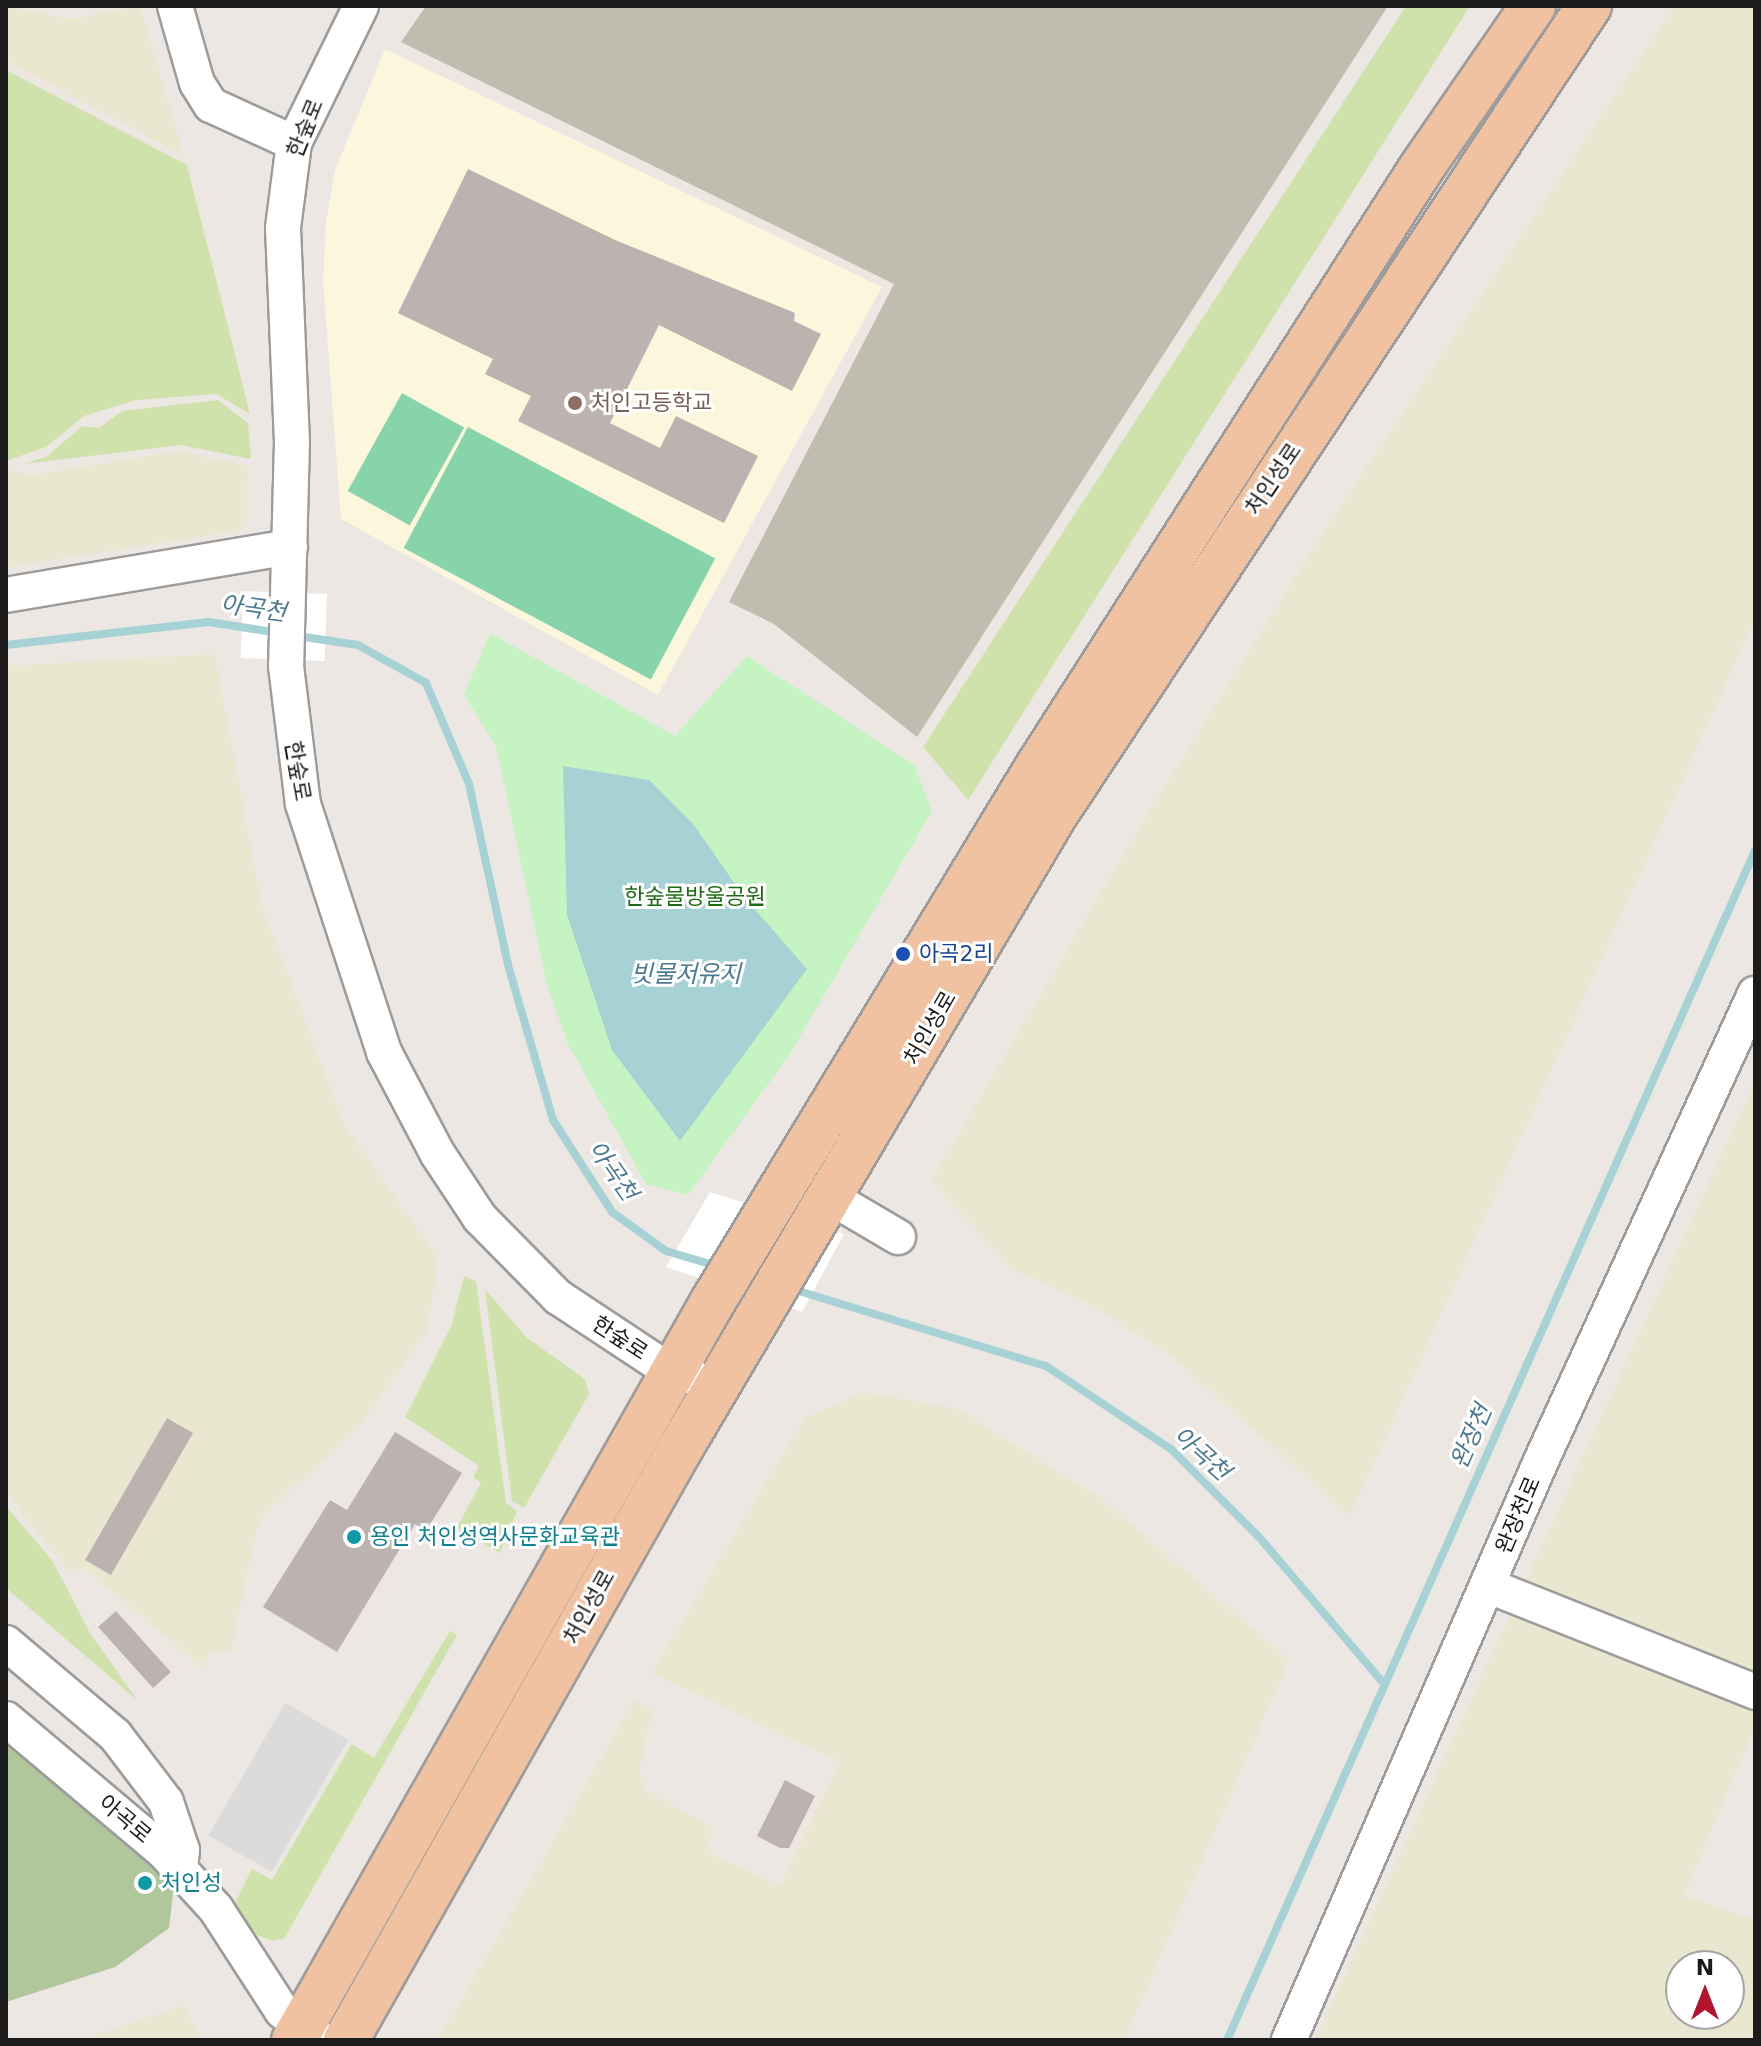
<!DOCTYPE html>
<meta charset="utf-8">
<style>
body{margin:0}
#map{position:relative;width:1761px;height:2046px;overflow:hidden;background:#ece7e2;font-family:"DejaVu Sans","Noto Sans KR",sans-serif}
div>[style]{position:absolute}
.education>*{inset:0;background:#fbf6dc}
.construction>*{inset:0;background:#bfbdaf}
.farmland>*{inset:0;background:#e9e7cf}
.grass>*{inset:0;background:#cfe2ac}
.forest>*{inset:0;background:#afc79b}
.park>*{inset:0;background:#c6f3c2}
.pitch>*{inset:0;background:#87d4aa;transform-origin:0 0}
.parking>*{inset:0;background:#dbdbdb;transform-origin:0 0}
.water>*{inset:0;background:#a6d2d5}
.pier>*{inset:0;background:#fff;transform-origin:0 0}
.stream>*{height:8px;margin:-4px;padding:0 4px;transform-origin:4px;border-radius:4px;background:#a6d2d5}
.building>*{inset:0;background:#bcb2af;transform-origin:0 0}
.roads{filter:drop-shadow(2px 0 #9c9c9c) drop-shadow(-2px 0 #9c9c9c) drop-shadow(0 2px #9c9c9c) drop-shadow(0 -2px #9c9c9c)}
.minor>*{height:34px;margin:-17px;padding:0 17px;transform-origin:17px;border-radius:17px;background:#fff}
.major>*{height:44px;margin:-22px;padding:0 22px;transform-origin:22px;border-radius:22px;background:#f1c2a1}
.dots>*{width:22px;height:22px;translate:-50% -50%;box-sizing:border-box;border:4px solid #fff;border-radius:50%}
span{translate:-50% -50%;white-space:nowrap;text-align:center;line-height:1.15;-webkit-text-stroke:6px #fff;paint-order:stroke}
.street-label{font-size:22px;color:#1b1b1b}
.education-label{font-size:22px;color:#785e54}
.left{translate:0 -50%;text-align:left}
.park-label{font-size:22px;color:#1d6d16}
.transit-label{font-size:22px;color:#164399}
.culture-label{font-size:22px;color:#0d838f}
.water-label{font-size:24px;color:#4c7a92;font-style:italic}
.frame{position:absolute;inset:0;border:8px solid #1b1b1b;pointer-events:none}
.north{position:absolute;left:1665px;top:1950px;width:80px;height:80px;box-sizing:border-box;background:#fff;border:2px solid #a4a4a4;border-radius:50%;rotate:0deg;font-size:22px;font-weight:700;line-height:32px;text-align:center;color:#1b1b1b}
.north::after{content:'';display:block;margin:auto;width:28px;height:36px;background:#b3142d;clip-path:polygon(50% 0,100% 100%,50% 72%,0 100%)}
</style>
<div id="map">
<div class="education">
<i style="clip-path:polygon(385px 49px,882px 287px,658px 695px,341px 519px,323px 280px,326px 222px,335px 170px)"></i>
</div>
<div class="construction">
<i style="clip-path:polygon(426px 6px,1388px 6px,917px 737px,774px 624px,729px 602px,894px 284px,401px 42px)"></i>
</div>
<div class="farmland">
<i style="clip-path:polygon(6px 6px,71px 19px,140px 6px,184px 156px,6px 61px)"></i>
<i style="clip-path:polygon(1675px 6px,1755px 6px,1755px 619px,1350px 1516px,1171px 1356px,1090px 1304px,1014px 1270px,931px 1181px,1144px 820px,1324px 531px)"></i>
<i style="clip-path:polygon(180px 451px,248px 466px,246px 529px,6px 568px,6px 469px,32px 475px)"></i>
<i style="clip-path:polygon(215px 654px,261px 903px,344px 1124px,438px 1258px,427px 1332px,356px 1430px,259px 1519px,231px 1650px,210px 1652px,204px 1669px,83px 1567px,68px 1571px,6px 1492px,6px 666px)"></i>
<i style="clip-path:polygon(evenodd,1755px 1082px,1755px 1726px,1684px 1896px,1755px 1920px,1755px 2040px,1315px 2040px,1755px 1082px,1681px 1966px,1729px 1966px,1729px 2014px,1681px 2014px,1681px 1966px)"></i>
<i style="clip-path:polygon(863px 1392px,958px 1409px,1102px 1499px,1289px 1660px,1124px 2040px,438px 2040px,635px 1700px,652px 1710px,639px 1773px,645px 1790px,712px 1826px,708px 1852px,780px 1886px,840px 1762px,651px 1673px,805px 1418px)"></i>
<i style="clip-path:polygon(185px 2005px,201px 2040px,80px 2040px)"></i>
</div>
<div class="grass">
<i style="clip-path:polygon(1406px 6px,1470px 6px,968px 800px,923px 747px)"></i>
<i style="clip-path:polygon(6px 70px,187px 165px,250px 414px,216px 394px,136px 400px,84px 416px,46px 447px,6px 461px)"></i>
<i style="clip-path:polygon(218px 400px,248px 423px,251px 459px,181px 445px,23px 464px,46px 457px,82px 426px,99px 428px,122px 411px)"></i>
<i style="clip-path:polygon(464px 1276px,476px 1281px,506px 1503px,517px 1511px,500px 1553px,457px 1528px,481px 1482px,473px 1478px,479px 1466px,405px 1417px,451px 1327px)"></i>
<i style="clip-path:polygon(485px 1289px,527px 1338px,585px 1379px,589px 1394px,524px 1508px,512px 1501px)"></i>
<i style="clip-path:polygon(6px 1506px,52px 1560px,90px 1633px,137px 1700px,6px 1588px)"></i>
<i style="clip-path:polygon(450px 1631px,457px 1635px,284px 1939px,272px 1941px,246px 1930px,234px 1905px,252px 1869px,272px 1880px,352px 1744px,374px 1758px)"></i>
</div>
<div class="forest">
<i style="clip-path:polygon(6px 1742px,174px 1885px,169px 1928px,115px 1967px,6px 2002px)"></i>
</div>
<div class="park">
<i style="clip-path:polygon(490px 633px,675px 736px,747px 656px,914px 765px,932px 811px,789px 1055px,688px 1195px,646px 1184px,568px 1044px,547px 985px,496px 746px,464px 695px)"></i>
</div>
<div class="pitch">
<i style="left:402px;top:393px;width:71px;height:112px;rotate:29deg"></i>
<i style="left:468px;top:427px;width:280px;height:137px;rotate:28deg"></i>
</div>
<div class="parking">
<i style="left:285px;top:1703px;width:73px;height:153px;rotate:30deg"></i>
</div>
<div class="water">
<i style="clip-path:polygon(563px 766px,649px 780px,694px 825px,744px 897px,807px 969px,680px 1141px,612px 1050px,567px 915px)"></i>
</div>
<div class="pier">
<i style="left:243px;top:591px;width:84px;height:67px;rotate:2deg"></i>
<i style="clip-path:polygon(710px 1192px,844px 1234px,802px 1312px,666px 1267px)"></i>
</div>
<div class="stream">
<i style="left:297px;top:636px;width:62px;rotate:8.4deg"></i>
<i style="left:358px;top:645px;width:78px;rotate:29.2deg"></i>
<i style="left:426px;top:683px;width:110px;rotate:66.9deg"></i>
<i style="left:469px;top:784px;width:185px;rotate:77.8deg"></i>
<i style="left:508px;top:965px;width:161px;rotate:73.8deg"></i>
<i style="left:553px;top:1120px;width:109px;rotate:57.3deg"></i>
<i style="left:612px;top:1212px;width:67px;rotate:35.8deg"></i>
<i style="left:666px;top:1251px;width:53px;rotate:16.4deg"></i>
<i style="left:6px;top:645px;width:204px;rotate:-6.5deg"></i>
<i style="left:209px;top:622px;width:71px;rotate:8.9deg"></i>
<i style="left:792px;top:1289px;width:265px;rotate:16.9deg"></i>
<i style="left:1046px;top:1366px;width:150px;rotate:33.6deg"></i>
<i style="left:1171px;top:1449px;width:124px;rotate:45deg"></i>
<i style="left:1259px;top:1537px;width:194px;rotate:49.6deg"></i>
<i style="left:1227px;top:2040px;width:1301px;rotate:-66.06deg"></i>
</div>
<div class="building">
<i style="clip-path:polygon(468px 169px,615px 240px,795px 313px,794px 321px,821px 334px,792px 391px,659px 325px,610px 423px,660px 448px,676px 416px,758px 456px,724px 523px,518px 421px,531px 396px,485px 374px,493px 359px,398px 313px)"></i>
<i style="left:167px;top:1418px;width:30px;height:164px;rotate:30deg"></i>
<i style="clip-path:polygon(395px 1432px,462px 1473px,426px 1531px,415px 1524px,337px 1652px,263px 1607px,330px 1500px,347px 1510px)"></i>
<i style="left:116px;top:1611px;width:82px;height:24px;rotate:48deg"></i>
<i style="clip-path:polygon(785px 1780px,815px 1796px,789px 1848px,780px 1848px,757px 1836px)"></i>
</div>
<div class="roads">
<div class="minor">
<i style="left:175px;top:6px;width:80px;rotate:74.1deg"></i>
<i style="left:197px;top:83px;width:26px;rotate:58deg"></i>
<i style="left:211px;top:105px;width:91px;rotate:24.6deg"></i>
<i style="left:361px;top:6px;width:153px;rotate:116.1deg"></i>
<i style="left:294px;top:143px;width:86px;rotate:97.4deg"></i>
<i style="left:283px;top:228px;width:213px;rotate:87.6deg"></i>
<i style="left:292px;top:441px;width:225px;rotate:91.5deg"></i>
<i style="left:286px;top:666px;width:139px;rotate:83deg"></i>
<i style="left:303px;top:804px;width:261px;rotate:71.9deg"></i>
<i style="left:384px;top:1052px;width:114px;rotate:62.3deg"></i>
<i style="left:437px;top:1153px;width:78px;rotate:56.5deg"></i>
<i style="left:480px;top:1218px;width:111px;rotate:45.4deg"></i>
<i style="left:558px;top:1297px;width:138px;rotate:33.5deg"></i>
<i style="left:673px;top:1373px;width:21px;rotate:11deg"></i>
<i style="left:6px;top:595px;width:288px;rotate:-9.6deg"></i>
<i style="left:830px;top:1197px;width:79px;rotate:30.5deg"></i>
<i style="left:1489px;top:1586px;width:286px;rotate:21.7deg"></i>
<i style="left:6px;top:1643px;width:143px;rotate:40.2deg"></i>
<i style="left:115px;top:1735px;width:84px;rotate:52.7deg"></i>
<i style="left:166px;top:1802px;width:51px;rotate:71.6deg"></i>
<i style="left:182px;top:1850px;width:19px;rotate:96deg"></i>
<i style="left:6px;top:1719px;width:205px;rotate:40.1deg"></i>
<i style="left:163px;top:1851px;width:79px;rotate:47.6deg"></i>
<i style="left:216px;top:1909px;width:121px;rotate:57.1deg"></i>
<i style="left:282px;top:2011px;width:49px;rotate:36.6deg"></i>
<i style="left:1289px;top:2040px;width:631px;rotate:-66.48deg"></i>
<i style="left:1541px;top:1461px;width:514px;rotate:-65.38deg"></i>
</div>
<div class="major">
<i style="left:294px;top:2040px;width:847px;rotate:-60.44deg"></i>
<i style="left:712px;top:1303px;width:626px;rotate:-58.72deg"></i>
<i style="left:1037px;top:768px;width:710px;rotate:-57.36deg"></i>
<i style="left:1420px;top:170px;width:199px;rotate:-55.4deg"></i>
<i style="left:346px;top:2040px;width:679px;rotate:-60.53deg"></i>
<i style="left:680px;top:1449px;width:735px;rotate:-59.42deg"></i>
<i style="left:1054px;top:816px;width:971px;rotate:-56.56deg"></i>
</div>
</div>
<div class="dots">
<i style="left:575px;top:403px;background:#8d6e63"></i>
<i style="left:903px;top:954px;background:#1a4fb4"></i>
<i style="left:354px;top:1537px;background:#0f9aa8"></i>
<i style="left:145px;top:1883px;background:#0f9aa8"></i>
</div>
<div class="street-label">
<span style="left:305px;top:128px;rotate:-68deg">한숲로</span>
<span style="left:1273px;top:479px;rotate:-56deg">처인성로</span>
<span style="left:298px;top:771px;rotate:80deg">한숲로</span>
<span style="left:930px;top:1028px;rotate:-60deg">처인성로</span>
<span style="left:620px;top:1338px;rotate:33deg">한숲로</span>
<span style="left:1518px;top:1515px;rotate:-67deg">완장천로</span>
<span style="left:589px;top:1607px;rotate:-61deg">처인성로</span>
<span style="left:125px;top:1819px;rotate:40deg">아곡로</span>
</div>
<div class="education-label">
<span class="left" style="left:591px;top:403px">처인고등학교</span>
</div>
<div class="park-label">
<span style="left:695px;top:897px">한숲물방울공원</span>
</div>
<div class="transit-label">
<span class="left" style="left:919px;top:954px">아곡2리</span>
</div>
<div class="culture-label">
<span class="left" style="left:370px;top:1537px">용인 처인성역사문화교육관</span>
<span class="left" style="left:161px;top:1883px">처인성</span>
</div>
<div class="water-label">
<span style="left:253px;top:609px;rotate:8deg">아곡천</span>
<span style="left:686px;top:975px">빗물저유지</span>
<span style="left:612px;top:1171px;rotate:55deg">아곡천</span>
<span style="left:1472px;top:1437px;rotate:-66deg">완장천</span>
<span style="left:1201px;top:1454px;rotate:42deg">아곡천</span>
</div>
<div class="frame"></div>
<div class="north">N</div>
</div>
